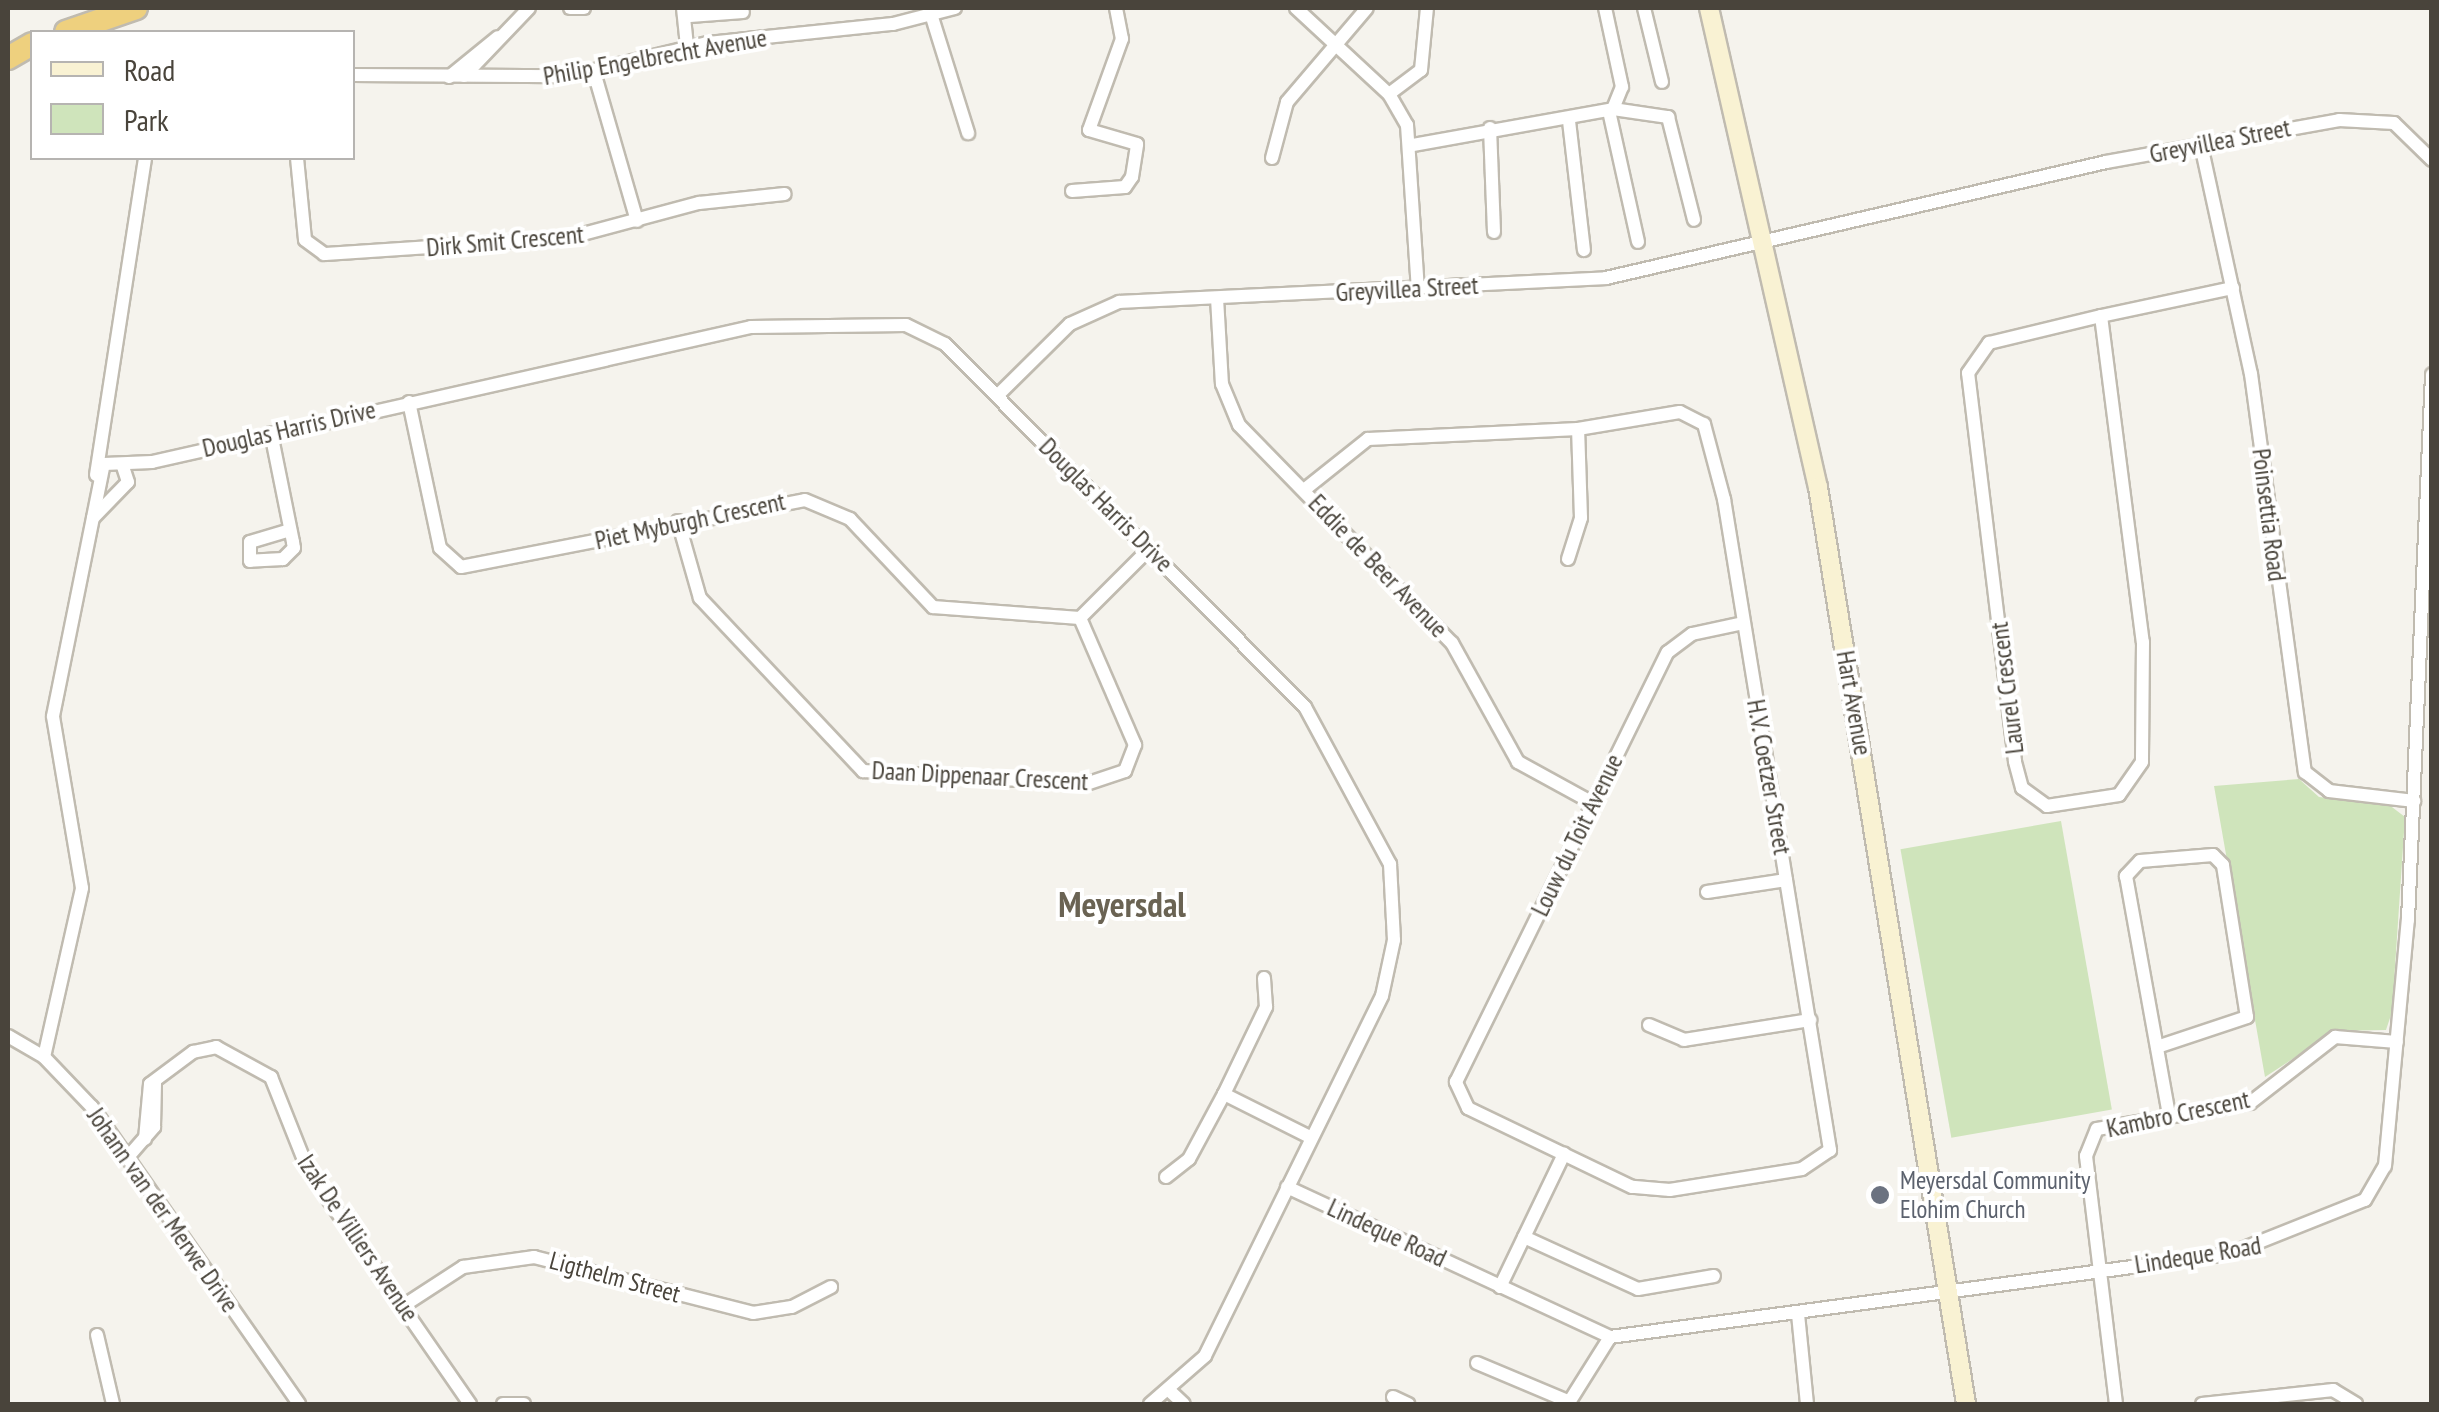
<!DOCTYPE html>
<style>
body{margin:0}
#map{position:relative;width:2439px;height:1412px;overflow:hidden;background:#f5f3ed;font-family:"PT Sans Narrow",sans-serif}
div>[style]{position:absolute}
.green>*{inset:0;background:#cfe4bb;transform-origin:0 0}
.roads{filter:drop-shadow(2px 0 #c0bbb0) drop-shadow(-2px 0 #c0bbb0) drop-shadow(0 2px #c0bbb0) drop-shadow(0 -2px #c0bbb0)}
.street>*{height:12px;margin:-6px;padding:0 6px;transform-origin:6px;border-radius:6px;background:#fff}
.secondary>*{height:18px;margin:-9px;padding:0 9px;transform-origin:9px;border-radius:9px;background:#f9f2d3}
.highway>*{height:22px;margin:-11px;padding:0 11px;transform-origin:11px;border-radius:11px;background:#eed07e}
.dots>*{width:28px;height:28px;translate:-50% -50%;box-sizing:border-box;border:5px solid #fff;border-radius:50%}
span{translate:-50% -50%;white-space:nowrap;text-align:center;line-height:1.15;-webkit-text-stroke:8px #fff;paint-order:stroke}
.street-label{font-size:25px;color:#49443b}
.worship-label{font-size:25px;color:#5b616d}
.left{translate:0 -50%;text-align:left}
.district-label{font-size:35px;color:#6a6353;font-weight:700}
.frame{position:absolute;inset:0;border:10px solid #49443b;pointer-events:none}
.legend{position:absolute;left:30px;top:30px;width:325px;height:130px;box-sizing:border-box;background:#fff;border:2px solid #b6b4b1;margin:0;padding:12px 18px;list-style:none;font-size:30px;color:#49443b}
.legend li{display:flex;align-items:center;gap:20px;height:50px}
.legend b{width:50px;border:2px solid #b6b4b1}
</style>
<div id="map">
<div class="green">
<i style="clip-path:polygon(2299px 779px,2319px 797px,2388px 804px,2405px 817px,2392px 1012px,2386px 1030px,2335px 1031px,2265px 1077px,2214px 786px)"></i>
<i style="left:2061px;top:821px;width:293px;height:163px;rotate:80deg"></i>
</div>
<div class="roads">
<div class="street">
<i style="left:570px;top:8px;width:14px"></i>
<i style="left:683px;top:8px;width:39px;rotate:84deg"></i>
<i style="left:1296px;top:8px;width:127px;rotate:42.8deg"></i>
<i style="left:1389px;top:94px;width:36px;rotate:60deg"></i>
<i style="left:1407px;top:125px;width:164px;rotate:86.2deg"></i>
<i style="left:1644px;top:8px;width:76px;rotate:76.3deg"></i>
<i style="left:931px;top:14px;width:125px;rotate:72.7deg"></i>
<i style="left:690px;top:16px;width:53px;rotate:-4.3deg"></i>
<i style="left:594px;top:72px;width:155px;rotate:73.9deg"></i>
<i style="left:352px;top:75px;width:217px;rotate:0.3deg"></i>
<i style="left:569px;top:76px;width:143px;rotate:-13.4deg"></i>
<i style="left:708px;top:43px;width:186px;rotate:-5.9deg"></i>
<i style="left:893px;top:24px;width:64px;rotate:-14.5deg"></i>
<i style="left:464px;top:76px;width:94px;rotate:-46.3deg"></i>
<i style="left:449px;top:77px;width:63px;rotate:-39.2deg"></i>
<i style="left:1389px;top:94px;width:40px;rotate:-37deg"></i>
<i style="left:1421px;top:70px;width:62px;rotate:-84.5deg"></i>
<i style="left:1613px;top:109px;width:56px;rotate:8.3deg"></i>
<i style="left:1668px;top:117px;width:106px;rotate:75.8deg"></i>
<i style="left:1609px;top:111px;width:134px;rotate:77.5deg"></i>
<i style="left:1569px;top:121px;width:130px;rotate:83.4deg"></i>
<i style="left:1490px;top:128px;width:104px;rotate:87.8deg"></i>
<i style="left:1413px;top:145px;width:203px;rotate:-10.2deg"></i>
<i style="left:1613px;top:109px;width:24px;rotate:-68deg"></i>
<i style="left:1622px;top:87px;width:81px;rotate:-102.1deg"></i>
<i style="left:2201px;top:145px;width:234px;rotate:77.7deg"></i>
<i style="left:2251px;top:374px;width:402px;rotate:82.3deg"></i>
<i style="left:2305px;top:772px;width:31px;rotate:38deg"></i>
<i style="left:2329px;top:791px;width:86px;rotate:6.7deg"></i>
<i style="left:297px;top:158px;width:82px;rotate:84.4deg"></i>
<i style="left:305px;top:240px;width:24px;rotate:36deg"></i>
<i style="left:324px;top:254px;width:245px;rotate:-3.8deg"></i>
<i style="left:568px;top:238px;width:136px;rotate:-15deg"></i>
<i style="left:699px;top:203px;width:86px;rotate:-6deg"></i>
<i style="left:1272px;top:158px;width:58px;rotate:-75deg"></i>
<i style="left:1287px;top:102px;width:123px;rotate:-49.6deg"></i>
<i style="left:1072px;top:191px;width:53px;rotate:-4.3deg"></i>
<i style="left:1125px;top:187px;width:12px;rotate:-55deg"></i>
<i style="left:1132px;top:177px;width:33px;rotate:-81deg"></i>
<i style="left:1137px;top:144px;width:50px;rotate:-163.7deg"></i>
<i style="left:1089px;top:130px;width:97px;rotate:-70.1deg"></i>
<i style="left:1122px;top:39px;width:32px;rotate:-101deg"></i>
<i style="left:1217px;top:298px;width:86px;rotate:86.7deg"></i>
<i style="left:1222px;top:384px;width:44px;rotate:67.5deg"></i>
<i style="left:1239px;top:425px;width:305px;rotate:45.7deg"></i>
<i style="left:1452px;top:643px;width:136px;rotate:61deg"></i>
<i style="left:1518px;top:762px;width:85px;rotate:28.7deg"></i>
<i style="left:2101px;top:316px;width:329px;rotate:82.7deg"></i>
<i style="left:2143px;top:642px;width:120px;rotate:90.5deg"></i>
<i style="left:2142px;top:762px;width:40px;rotate:124.9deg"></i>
<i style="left:2119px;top:795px;width:73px;rotate:171.3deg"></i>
<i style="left:2047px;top:806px;width:31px;rotate:-144deg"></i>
<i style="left:2022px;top:788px;width:28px;rotate:-105deg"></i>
<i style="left:2015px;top:761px;width:391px;rotate:-96.9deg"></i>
<i style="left:1968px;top:373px;width:37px;rotate:-55deg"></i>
<i style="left:1989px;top:343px;width:115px;rotate:-13.6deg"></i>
<i style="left:2101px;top:316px;width:135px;rotate:-12deg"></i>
<i style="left:998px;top:395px;width:101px;rotate:-44.6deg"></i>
<i style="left:1070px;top:324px;width:54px;rotate:-24.2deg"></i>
<i style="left:1119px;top:302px;width:488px;rotate:-2.8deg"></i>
<i style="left:1606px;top:278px;width:513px;rotate:-13.06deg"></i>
<i style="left:2106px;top:162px;width:237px;rotate:-10.2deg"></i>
<i style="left:2339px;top:120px;width:55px;rotate:3.1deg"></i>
<i style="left:2394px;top:123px;width:53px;rotate:44.2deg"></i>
<i style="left:409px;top:402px;width:149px;rotate:78deg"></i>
<i style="left:440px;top:548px;width:28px;rotate:42deg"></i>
<i style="left:461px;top:567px;width:350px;rotate:-11deg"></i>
<i style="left:805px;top:500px;width:49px;rotate:22.9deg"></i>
<i style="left:850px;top:519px;width:121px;rotate:46.7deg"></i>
<i style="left:933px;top:607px;width:147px;rotate:4.3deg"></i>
<i style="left:1080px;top:618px;width:98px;rotate:-45deg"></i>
<i style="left:271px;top:433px;width:111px;rotate:78.6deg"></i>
<i style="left:293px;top:542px;width:6px;rotate:81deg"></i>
<i style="left:294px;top:548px;width:16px;rotate:135deg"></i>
<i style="left:283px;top:559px;width:33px;rotate:177deg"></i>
<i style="left:250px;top:561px;width:19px;rotate:-90deg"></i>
<i style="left:250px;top:542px;width:42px;rotate:-16.7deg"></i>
<i style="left:96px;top:475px;width:321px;rotate:-81.2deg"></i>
<i style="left:1304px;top:490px;width:82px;rotate:-38.6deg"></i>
<i style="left:1368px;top:439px;width:210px;rotate:-2.7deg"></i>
<i style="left:1578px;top:429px;width:103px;rotate:-9.5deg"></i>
<i style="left:1680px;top:412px;width:27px;rotate:27deg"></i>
<i style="left:1704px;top:424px;width:78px;rotate:75.1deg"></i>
<i style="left:1724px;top:499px;width:660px;rotate:80.75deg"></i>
<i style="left:1830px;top:1150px;width:34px;rotate:146deg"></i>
<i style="left:1802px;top:1169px;width:134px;rotate:171deg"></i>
<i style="left:1670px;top:1190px;width:38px;rotate:-175deg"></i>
<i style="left:1632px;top:1187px;width:182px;rotate:-154.3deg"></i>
<i style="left:1468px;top:1108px;width:29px;rotate:-115deg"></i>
<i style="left:1456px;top:1082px;width:479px;rotate:-63.8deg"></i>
<i style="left:1668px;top:652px;width:30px;rotate:-37deg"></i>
<i style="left:1692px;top:634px;width:52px;rotate:-12.2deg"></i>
<i style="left:93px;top:518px;width:50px;rotate:-45.8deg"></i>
<i style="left:128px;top:482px;width:16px;rotate:-108deg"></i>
<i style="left:678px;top:521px;width:80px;rotate:74.1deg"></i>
<i style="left:700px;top:598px;width:238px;rotate:46.7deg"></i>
<i style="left:863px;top:771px;width:223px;rotate:3.3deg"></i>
<i style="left:1086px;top:784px;width:41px;rotate:-18.4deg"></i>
<i style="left:1125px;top:771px;width:28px;rotate:-69deg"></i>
<i style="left:1135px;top:745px;width:138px;rotate:-113.4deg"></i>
<i style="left:1568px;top:559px;width:43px;rotate:-72.4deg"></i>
<i style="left:1581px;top:518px;width:89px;rotate:-91.9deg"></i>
<i style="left:1707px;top:892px;width:80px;rotate:-8.6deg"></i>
<i style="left:1649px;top:1025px;width:38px;rotate:23deg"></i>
<i style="left:1684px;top:1040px;width:128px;rotate:-9deg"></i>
<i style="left:8px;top:1036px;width:42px;rotate:30.3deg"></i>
<i style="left:44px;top:1057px;width:69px;rotate:46.2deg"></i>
<i style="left:92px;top:1107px;width:362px;rotate:55.1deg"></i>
<i style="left:2157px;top:1047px;width:95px;rotate:-18.4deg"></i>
<i style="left:2247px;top:1017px;width:154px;rotate:-99deg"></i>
<i style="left:2223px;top:865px;width:14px;rotate:-135deg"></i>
<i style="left:2213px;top:855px;width:73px;rotate:175.3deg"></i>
<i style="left:2140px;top:861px;width:21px;rotate:133deg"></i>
<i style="left:2126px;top:876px;width:244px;rotate:79.8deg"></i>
<i style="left:44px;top:1057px;width:173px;rotate:-77.3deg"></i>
<i style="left:82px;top:888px;width:174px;rotate:-99.6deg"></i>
<i style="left:53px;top:716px;width:257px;rotate:-78.6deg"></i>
<i style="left:104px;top:464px;width:48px;rotate:-2.4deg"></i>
<i style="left:152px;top:462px;width:614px;rotate:-12.7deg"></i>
<i style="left:751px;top:327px;width:155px;rotate:-0.7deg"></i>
<i style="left:906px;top:325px;width:43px;rotate:26deg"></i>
<i style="left:945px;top:344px;width:511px;rotate:45.24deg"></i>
<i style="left:1305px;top:707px;width:179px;rotate:61.6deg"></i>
<i style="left:1390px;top:864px;width:76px;rotate:87deg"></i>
<i style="left:1394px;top:940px;width:57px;rotate:102.1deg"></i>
<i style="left:1382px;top:996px;width:401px;rotate:116.2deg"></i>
<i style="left:1205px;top:1356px;width:73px;rotate:138.9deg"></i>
<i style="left:1224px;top:1094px;width:97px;rotate:-64.2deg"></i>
<i style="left:1266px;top:1007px;width:29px;rotate:-94deg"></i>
<i style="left:145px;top:1139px;width:55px;rotate:-84.8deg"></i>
<i style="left:150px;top:1084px;width:54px;rotate:-36.7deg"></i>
<i style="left:193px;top:1052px;width:24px;rotate:-12deg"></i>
<i style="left:216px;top:1047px;width:63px;rotate:28.6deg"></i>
<i style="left:271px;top:1077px;width:100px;rotate:68.3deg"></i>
<i style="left:308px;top:1170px;width:285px;rotate:55.3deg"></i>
<i style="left:128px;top:1157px;width:40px;rotate:-49deg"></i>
<i style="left:154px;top:1127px;width:45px;rotate:-88.7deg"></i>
<i style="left:1166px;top:1177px;width:29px;rotate:-38deg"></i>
<i style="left:1189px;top:1159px;width:74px;rotate:-61.7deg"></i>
<i style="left:1224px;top:1094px;width:98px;rotate:26.6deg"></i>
<i style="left:1287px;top:1187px;width:356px;rotate:24.9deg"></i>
<i style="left:1610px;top:1337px;width:625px;rotate:-7.64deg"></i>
<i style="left:2229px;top:1254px;width:146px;rotate:-21.7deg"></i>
<i style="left:2365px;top:1200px;width:39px;rotate:-60deg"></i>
<i style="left:2385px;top:1166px;width:247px;rotate:-84.7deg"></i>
<i style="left:2408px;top:920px;width:546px;rotate:-87.48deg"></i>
<i style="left:1524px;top:1237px;width:125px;rotate:24.5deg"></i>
<i style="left:1638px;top:1289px;width:77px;rotate:-9.7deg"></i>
<i style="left:1500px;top:1287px;width:148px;rotate:-64.3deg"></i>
<i style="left:403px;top:1306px;width:72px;rotate:-33deg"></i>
<i style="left:463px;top:1267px;width:72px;rotate:-8deg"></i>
<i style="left:534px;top:1257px;width:226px;rotate:14.3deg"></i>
<i style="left:753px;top:1313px;width:39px;rotate:-9deg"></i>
<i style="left:792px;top:1307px;width:44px;rotate:-27.1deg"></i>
<i style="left:1798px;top:1314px;width:90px;rotate:84.3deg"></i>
<i style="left:97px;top:1335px;width:71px;rotate:76.9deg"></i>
<i style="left:1477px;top:1363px;width:101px;rotate:22.8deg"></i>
<i style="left:1172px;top:1393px;width:16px;rotate:43deg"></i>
<i style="left:1393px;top:1397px;width:17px;rotate:25deg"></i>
<i style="left:503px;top:1404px;width:21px"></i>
<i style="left:1568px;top:1404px;width:79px;rotate:-57.9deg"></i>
<i style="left:2116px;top:1404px;width:250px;rotate:-96.9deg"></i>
<i style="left:2086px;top:1156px;width:29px;rotate:-68deg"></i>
<i style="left:2097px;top:1129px;width:155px;rotate:-9.6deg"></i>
<i style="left:2250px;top:1103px;width:108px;rotate:-37.8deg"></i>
<i style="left:2335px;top:1037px;width:62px;rotate:4.6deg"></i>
<i style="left:2202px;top:1404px;width:132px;rotate:-6.1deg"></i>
<i style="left:2333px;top:1390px;width:27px;rotate:31deg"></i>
</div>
<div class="secondary">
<i style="left:1709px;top:8px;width:491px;rotate:77.2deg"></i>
<i style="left:1818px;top:487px;width:929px;rotate:80.83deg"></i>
</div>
<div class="highway">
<i style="left:66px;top:32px;width:74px;rotate:-18.9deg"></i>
<i style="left:8px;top:58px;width:28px;rotate:-30deg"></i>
</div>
</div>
<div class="dots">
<i style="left:1880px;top:1195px;background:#6b7280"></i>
</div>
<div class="street-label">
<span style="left:655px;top:57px;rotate:-10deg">Philip Engelbrecht Avenue</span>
<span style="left:2220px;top:141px;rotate:-11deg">Greyvillea Street</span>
<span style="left:505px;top:241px;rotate:-5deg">Dirk Smit Crescent</span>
<span style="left:1407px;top:289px;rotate:-3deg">Greyvillea Street</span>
<span style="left:289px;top:429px;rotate:-13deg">Douglas Harris Drive</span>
<span style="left:1106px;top:505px;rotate:45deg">Douglas Harris Drive</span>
<span style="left:2269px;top:515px;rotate:83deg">Poinsettia Road</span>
<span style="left:690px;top:521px;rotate:-12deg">Piet Myburgh Crescent</span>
<span style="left:1378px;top:566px;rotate:46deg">Eddie de Beer Avenue</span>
<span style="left:2007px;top:688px;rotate:-97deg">Laurel Crescent</span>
<span style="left:1854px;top:703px;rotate:80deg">Hart Avenue</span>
<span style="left:980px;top:776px;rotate:3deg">Daan Dippenaar Crescent</span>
<span style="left:1769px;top:777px;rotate:80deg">H.V. Coetzer Street</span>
<span style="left:1577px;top:835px;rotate:-64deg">Louw du Toit Avenue</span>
<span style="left:2178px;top:1114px;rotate:-12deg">Kambro Crescent</span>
<span style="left:163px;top:1210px;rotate:55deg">Johann van der Merwe Drive</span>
<span style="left:1387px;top:1233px;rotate:25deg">Lindeque Road</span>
<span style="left:358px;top:1238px;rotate:56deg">Izak De Villiers Avenue</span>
<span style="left:2198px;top:1255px;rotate:-9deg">Lindeque Road</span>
<span style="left:615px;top:1277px;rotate:15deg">Ligthelm Street</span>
</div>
<div class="worship-label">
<span class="left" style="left:1900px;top:1195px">Meyersdal Community<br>Elohim Church</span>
</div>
<div class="district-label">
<span style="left:1122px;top:904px">Meyersdal</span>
</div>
<div class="frame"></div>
<ul class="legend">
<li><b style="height:12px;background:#f9f2d3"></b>Road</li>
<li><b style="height:28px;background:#cfe4bb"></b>Park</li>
</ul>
</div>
